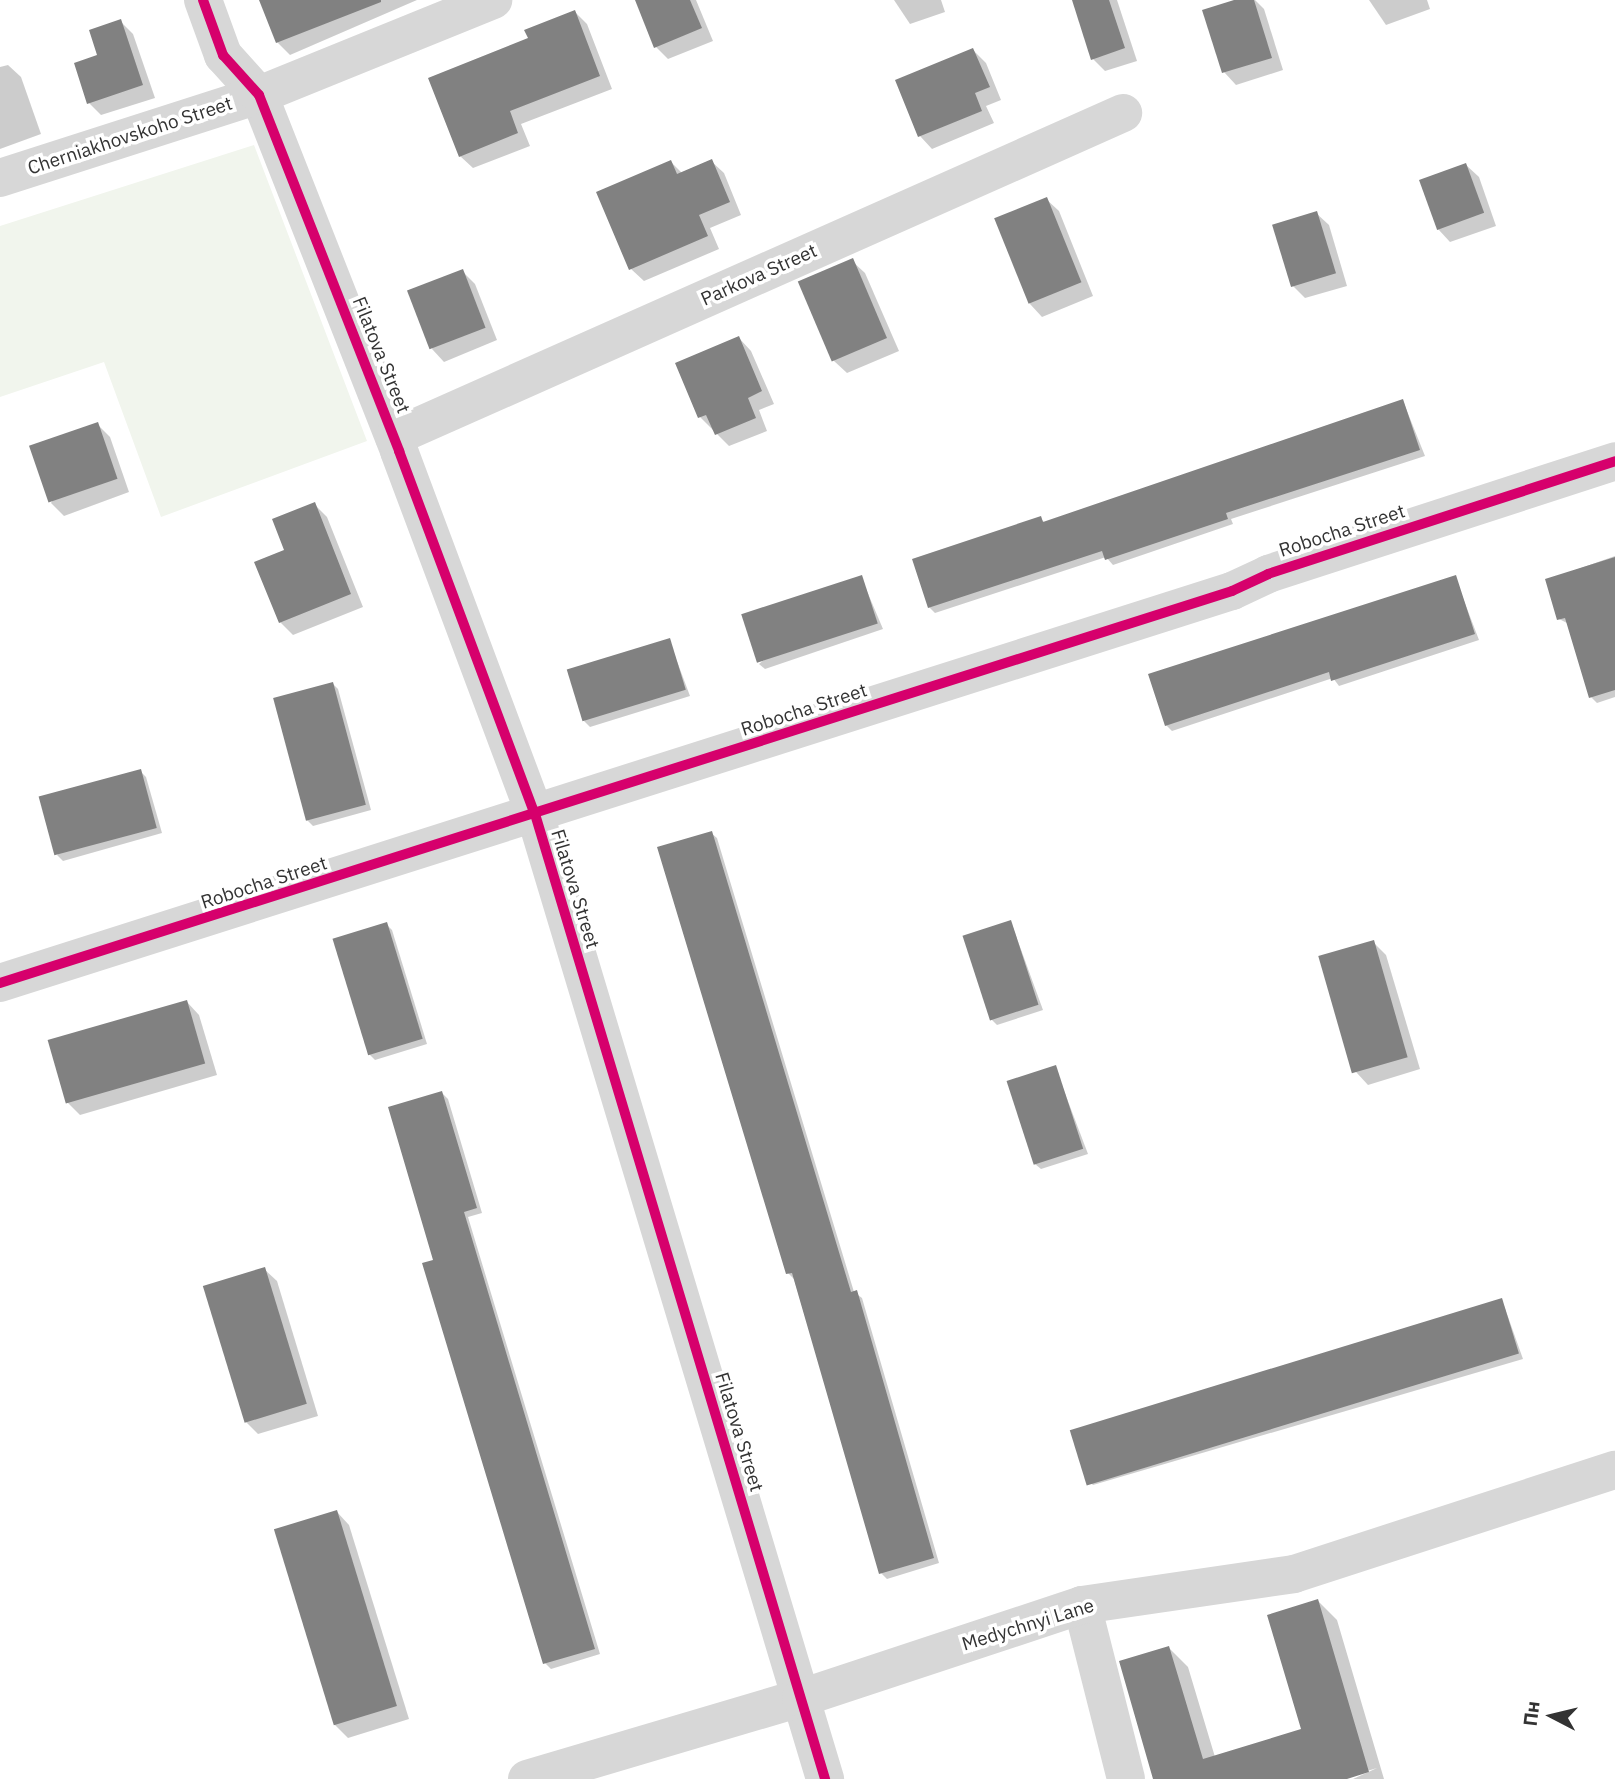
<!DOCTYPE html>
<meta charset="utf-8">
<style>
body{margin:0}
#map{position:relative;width:1615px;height:1779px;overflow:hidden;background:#fff;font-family:"IBM Plex Sans",sans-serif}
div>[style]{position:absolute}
.green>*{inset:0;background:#f1f5ed}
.shadow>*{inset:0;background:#0003}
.building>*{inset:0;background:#818181;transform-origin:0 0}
.minor>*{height:38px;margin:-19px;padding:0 19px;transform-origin:19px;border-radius:19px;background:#d7d7d7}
.cycleway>*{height:10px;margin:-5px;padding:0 5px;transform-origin:5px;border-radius:5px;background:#d6006c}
span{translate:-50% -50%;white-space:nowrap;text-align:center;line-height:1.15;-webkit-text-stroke:7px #fff;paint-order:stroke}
.street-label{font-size:19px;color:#333}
.north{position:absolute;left:1517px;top:1681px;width:70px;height:70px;-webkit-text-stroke:5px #fff;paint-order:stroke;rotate:277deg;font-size:19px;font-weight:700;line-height:28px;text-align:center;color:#333}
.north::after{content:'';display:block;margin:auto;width:24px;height:32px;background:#333;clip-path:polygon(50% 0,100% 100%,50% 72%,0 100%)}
</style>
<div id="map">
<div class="green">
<i style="clip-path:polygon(254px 145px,367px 441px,161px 517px,104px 362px,0 397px,0 226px)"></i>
</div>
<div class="shadow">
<i style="clip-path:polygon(264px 0,417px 0,290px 55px,277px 42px)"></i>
<i style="clip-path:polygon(637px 0,696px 0,713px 41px,668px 59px,656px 47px)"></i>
<i style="clip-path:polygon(894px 0,941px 0,945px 12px,910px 24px)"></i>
<i style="clip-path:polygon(1073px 0,1117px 0,1137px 61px,1105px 71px,1093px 59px)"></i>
<i style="clip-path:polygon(1240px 0,1255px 0,1264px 9px,1283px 70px,1236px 85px,1224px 72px)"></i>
<i style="clip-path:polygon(1369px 0,1427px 0,1430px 9px,1386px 25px)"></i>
<i style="clip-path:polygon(575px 12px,587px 24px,612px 89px,521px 124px,530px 146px,473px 168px,460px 156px,530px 39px)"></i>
<i style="clip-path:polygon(120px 21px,133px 34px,155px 98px,101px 115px,89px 103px,100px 56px)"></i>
<i style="clip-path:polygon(973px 50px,986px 63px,1001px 100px,986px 106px,994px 123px,932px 149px,920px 136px)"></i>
<i style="clip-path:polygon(8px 65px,21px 77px,41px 134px,0 149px,0 67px)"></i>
<i style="clip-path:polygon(711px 161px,724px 173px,741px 215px,710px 228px,719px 249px,644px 281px,631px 269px,671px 162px,682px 173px)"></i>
<i style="clip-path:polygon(1466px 165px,1479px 177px,1496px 226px,1450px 242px,1438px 229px)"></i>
<i style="clip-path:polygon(1046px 199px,1059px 211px,1093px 296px,1042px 317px,1030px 304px)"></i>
<i style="clip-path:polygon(1316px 213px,1329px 225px,1347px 286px,1305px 298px,1293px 286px)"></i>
<i style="clip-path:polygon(852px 261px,865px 273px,899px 351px,847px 373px,834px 361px)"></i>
<i style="clip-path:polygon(462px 271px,475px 284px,497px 340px,444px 362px,432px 349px)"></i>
<i style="clip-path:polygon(739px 338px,751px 351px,774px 404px,759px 410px,767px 431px,729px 446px,700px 417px)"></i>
<i style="clip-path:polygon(1403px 401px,1425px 456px,1231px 519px,1233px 524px,1113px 565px,1106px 557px,935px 613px,929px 607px,1040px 518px,1045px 523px)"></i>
<i style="clip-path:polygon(97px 424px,110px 437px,129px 492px,64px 516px,51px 503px)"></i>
<i style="clip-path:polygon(314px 504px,327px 517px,363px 607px,293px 635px,280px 622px,287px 551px)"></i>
<i style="clip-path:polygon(1615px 556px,1615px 697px,1597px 703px,1591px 697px,1569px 624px,1559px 619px,1547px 580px)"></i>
<i style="clip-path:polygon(861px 577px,883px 629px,765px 669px,759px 664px)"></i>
<i style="clip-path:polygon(1455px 577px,1479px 640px,1339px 686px,1333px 678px,1172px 731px,1166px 725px)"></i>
<i style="clip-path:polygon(669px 640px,690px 696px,590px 727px,584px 721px)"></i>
<i style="clip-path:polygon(332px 683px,338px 689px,371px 810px,313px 826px,307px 820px)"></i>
<i style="clip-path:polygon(140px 771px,146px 777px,162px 833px,63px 861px,57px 855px)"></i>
<i style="clip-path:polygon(711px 833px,717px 838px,854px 1292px,862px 1298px,939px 1563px,887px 1579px,881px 1573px,794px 1279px,788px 1273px)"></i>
<i style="clip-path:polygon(1011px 922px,1043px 1010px,997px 1025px,991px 1019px)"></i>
<i style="clip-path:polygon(386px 924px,392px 930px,427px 1044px,375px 1060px,369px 1054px)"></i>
<i style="clip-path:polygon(1373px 942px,1386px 955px,1420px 1069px,1368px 1085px,1356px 1072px)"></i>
<i style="clip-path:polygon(187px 1002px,199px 1015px,217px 1075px,80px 1115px,67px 1102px)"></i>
<i style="clip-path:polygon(1055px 1067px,1088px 1154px,1041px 1169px,1035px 1164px)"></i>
<i style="clip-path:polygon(442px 1093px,448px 1099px,482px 1213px,468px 1217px,600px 1654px,551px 1669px,545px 1663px,435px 1261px)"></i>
<i style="clip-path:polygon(264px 1269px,277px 1281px,318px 1416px,258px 1434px,245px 1421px)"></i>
<i style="clip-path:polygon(1502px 1300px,1523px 1359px,1093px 1485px,1087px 1479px)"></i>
<i style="clip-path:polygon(337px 1512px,349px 1525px,409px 1719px,348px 1738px,335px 1725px)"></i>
<i style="clip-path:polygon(1318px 1601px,1337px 1620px,1384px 1779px,1353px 1779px,1377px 1768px,1341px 1779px,1155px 1779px,1169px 1648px,1188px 1667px,1215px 1757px,1304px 1731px)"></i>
</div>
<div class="building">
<i style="clip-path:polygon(259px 0,381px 0,381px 2px,276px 43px)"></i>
<i style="clip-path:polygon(635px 0,690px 0,702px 28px,654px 48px)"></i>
<i style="clip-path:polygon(1072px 0,1109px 0,1125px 48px,1091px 60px)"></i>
<i style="clip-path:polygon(1234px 0,1254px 0,1272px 58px,1222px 73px,1202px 10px)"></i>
<i style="clip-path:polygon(575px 10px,600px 76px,510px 111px,518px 133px,459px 157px,428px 78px,528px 38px,524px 30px)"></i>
<i style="clip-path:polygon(121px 19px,143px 85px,87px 104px,74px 63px,97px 55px,89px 30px)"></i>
<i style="clip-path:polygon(973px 48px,990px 87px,975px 93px,982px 111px,918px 137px,895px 80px)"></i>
<i style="clip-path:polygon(712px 159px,730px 202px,699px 215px,708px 236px,629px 270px,596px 192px,671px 160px,677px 174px)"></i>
<i style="left:1466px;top:163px;width:53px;height:50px;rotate:70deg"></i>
<i style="left:1047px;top:197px;width:92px;height:57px;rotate:68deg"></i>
<i style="left:1317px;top:211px;width:65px;height:47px;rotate:73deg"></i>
<i style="left:853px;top:258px;width:87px;height:60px;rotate:67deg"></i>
<i style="left:463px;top:269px;width:63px;height:60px;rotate:69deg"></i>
<i style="clip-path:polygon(739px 336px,762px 391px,748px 398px,756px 418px,715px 435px,706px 415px,698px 418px,675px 363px)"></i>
<i style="clip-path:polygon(1403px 399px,1420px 450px,1226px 513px,1228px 519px,1105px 560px,1102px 551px,928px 608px,912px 559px,1041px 516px,1043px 522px)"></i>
<i style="left:98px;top:422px;width:60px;height:73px;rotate:71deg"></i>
<i style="clip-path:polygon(315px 502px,351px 594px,279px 623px,254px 562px,284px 550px,272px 519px)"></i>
<i style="clip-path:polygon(1615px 557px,1615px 690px,1589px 698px,1565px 618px,1557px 620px,1545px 579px)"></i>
<i style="left:862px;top:575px;width:51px;height:127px;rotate:72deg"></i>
<i style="clip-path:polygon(1456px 575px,1475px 634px,1331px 681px,1329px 672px,1165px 726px,1148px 674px)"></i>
<i style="left:670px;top:638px;width:54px;height:108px;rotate:73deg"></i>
<i style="left:333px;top:682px;width:127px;height:62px;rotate:75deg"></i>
<i style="left:141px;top:769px;width:61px;height:106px;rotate:75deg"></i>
<i style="clip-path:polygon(712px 831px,851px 1292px,857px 1290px,934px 1558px,879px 1574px,792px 1273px,786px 1274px,657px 847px)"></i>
<i style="left:1011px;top:920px;width:89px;height:51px;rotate:72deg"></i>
<i style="left:387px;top:922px;width:122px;height:57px;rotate:73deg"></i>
<i style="left:1374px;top:940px;width:122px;height:58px;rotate:74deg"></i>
<i style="left:187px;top:1000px;width:66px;height:145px;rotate:74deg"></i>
<i style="left:1056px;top:1065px;width:88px;height:52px;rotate:72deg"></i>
<i style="clip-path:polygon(442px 1091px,477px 1208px,464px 1212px,595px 1649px,543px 1664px,422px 1263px,433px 1260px,388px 1107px)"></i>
<i style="left:265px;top:1267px;width:143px;height:65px;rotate:73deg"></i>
<i style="left:1502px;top:1298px;width:58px;height:452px;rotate:73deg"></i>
<i style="left:337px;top:1510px;width:205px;height:66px;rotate:73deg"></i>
<i style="clip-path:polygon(1318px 1599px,1369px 1772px,1347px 1779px,1153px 1779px,1119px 1661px,1169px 1646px,1203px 1759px,1301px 1729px,1267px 1615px)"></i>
</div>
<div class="minor">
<i style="left:203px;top:0;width:59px;rotate:70deg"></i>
<i style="left:223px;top:55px;width:54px;rotate:48deg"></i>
<i style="left:259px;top:95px;width:383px;rotate:68.5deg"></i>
<i style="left:399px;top:451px;width:388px;rotate:69.5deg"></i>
<i style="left:535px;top:814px;width:1008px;rotate:73.27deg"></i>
<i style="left:0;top:178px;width:272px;rotate:-17.8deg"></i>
<i style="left:259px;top:95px;width:253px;rotate:-22.1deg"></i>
<i style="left:394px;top:437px;width:798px;rotate:-23.96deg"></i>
<i style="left:0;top:983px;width:1293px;rotate:-17.65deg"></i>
<i style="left:1232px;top:591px;width:40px;rotate:-25deg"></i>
<i style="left:1268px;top:574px;width:365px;rotate:-18deg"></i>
<i style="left:1082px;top:1605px;width:179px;rotate:75.8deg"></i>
<i style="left:527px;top:1779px;width:286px;rotate:-16.5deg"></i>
<i style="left:801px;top:1698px;width:296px;rotate:-18.3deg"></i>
<i style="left:1082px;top:1605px;width:214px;rotate:-8.3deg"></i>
<i style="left:1294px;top:1574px;width:337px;rotate:-18deg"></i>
</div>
<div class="cycleway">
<i style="left:203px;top:0;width:59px;rotate:70deg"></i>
<i style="left:223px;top:55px;width:54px;rotate:48deg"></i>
<i style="left:259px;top:95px;width:383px;rotate:68.5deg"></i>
<i style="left:399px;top:451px;width:388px;rotate:69.5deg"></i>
<i style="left:535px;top:814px;width:1008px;rotate:73.27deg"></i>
<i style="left:0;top:983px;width:1293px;rotate:-17.65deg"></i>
<i style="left:1232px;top:591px;width:40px;rotate:-25deg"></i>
<i style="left:1268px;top:574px;width:365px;rotate:-18deg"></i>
</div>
<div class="street-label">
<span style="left:130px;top:136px;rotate:-18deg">Cherniakhovskoho Street</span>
<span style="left:759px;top:275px;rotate:-24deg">Parkova Street</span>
<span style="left:381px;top:355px;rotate:68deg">Filatova Street</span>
<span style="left:1342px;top:531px;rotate:-18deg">Robocha Street</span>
<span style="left:804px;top:710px;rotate:-18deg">Robocha Street</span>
<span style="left:264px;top:883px;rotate:-18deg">Robocha Street</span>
<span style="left:575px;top:889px;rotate:73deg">Filatova Street</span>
<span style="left:739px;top:1432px;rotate:73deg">Filatova Street</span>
<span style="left:1028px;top:1625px;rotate:-17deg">Medychnyi Lane</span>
</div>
<div class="north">Пн</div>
</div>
